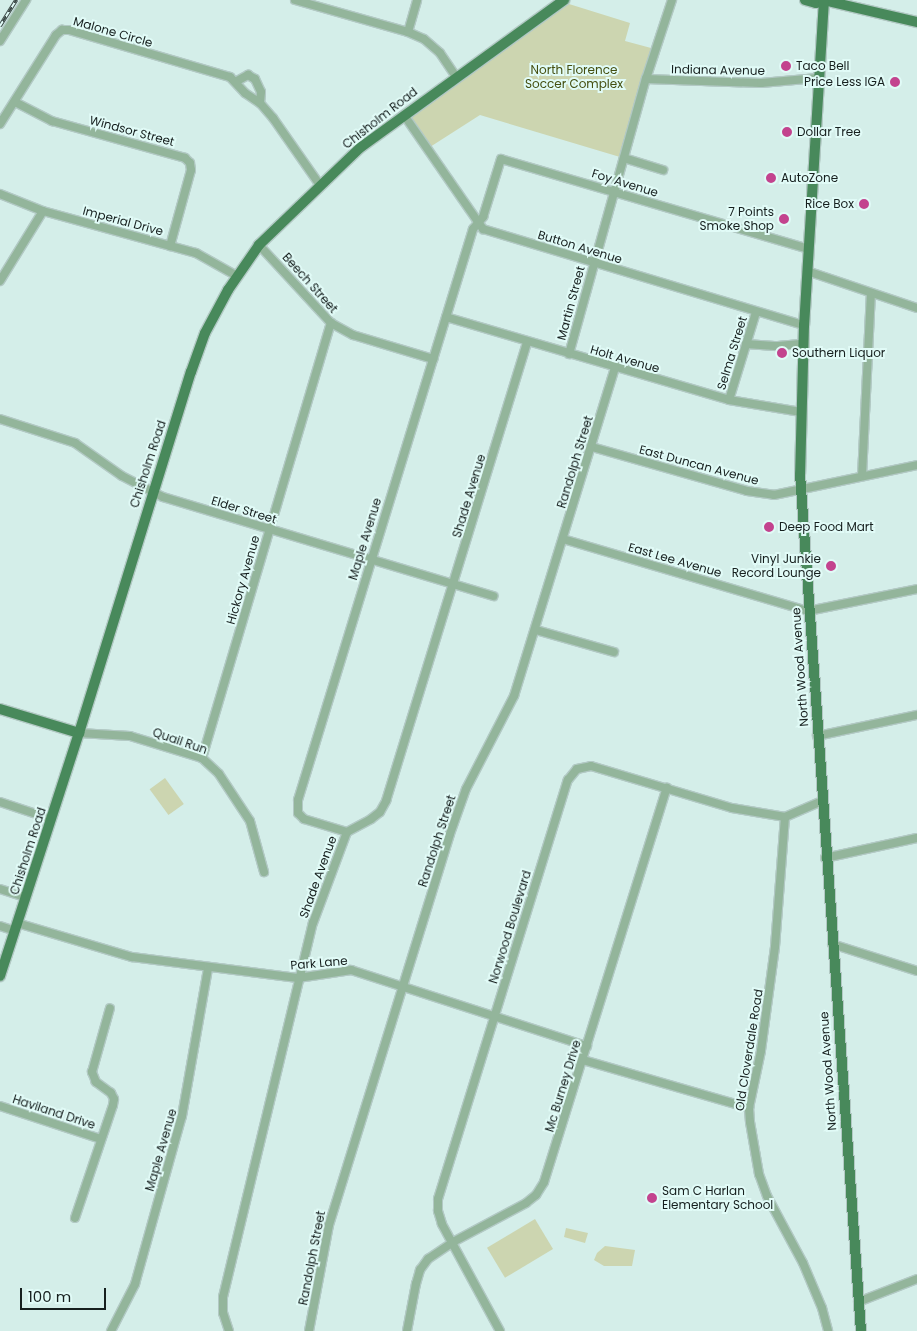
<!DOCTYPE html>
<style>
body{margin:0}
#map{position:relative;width:917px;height:1331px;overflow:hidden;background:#d4eee9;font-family:Poppins,sans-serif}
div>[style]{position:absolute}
.green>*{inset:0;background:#ccd5b0;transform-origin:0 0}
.roads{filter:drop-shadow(1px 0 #b2c9c4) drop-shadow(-1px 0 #b2c9c4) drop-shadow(0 1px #b2c9c4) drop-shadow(0 -1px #b2c9c4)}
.minor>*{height:8px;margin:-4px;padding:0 4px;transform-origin:4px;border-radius:4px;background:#93b59b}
.major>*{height:10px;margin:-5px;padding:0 5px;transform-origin:5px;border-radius:5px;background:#48895b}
.rail>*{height:4px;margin-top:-2px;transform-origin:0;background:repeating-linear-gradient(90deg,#e1fbf7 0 5.5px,#3c4947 0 11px);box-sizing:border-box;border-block:1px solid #3c4947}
.dots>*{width:14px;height:14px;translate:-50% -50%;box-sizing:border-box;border:2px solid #e1fbf7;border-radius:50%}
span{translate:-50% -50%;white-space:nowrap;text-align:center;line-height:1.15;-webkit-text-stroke:4px #e1fbf7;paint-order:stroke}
.street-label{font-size:12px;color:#161f1e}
.poi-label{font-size:12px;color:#161f1e}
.left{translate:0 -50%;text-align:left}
.right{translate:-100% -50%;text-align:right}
.park-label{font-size:12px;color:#444f10}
.scale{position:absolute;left:20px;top:1288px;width:86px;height:22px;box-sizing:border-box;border:2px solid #161f1e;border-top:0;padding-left:6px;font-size:15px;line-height:18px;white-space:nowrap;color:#161f1e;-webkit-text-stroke:4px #e1fbf7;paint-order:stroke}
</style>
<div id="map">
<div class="green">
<i style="clip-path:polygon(569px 4px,630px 23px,625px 41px,651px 48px,620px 157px,480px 115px,430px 147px,409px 117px)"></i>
<i style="left:165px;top:778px;width:32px;height:19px;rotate:54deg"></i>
<i style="left:535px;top:1219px;width:35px;height:56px;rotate:59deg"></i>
<i style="clip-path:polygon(566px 1228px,588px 1233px,585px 1243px,564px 1237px)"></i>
<i style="clip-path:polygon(605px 1246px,635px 1250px,632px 1266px,604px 1266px,594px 1260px,597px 1253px)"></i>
</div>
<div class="roads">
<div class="minor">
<i style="left:295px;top:0;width:117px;rotate:15.8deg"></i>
<i style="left:408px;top:32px;width:17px;rotate:24deg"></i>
<i style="left:424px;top:39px;width:21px;rotate:41deg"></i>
<i style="left:440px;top:53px;width:29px;rotate:56deg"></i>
<i style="left:408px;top:32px;width:33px;rotate:-74deg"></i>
<i style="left:0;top:41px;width:49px;rotate:-57.6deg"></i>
<i style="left:646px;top:79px;width:115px;rotate:2deg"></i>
<i style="left:761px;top:83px;width:57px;rotate:-5deg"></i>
<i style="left:237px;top:81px;width:13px;rotate:-29deg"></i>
<i style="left:248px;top:75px;width:8px;rotate:30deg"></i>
<i style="left:255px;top:79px;width:14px;rotate:65deg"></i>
<i style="left:261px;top:92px;width:11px;rotate:95deg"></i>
<i style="left:260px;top:103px;width:20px;rotate:49deg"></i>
<i style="left:273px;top:118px;width:82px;rotate:55deg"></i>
<i style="left:15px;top:102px;width:42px;rotate:27.2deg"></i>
<i style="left:52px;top:121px;width:138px;rotate:15.5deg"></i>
<i style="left:185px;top:158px;width:7px;rotate:45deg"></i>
<i style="left:190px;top:163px;width:7px;rotate:82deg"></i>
<i style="left:191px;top:170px;width:79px;rotate:105.4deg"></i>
<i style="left:404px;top:115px;width:139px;rotate:55.3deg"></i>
<i style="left:483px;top:229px;width:335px;rotate:16.7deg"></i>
<i style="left:0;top:124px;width:105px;rotate:-57.8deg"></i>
<i style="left:56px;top:35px;width:8px;rotate:-40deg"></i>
<i style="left:62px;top:30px;width:7px"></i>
<i style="left:69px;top:30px;width:168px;rotate:16.3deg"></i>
<i style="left:230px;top:77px;width:22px;rotate:47deg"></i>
<i style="left:245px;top:93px;width:18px;rotate:34deg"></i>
<i style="left:624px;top:158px;width:41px;rotate:17.1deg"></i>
<i style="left:0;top:194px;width:46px;rotate:21.6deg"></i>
<i style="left:43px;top:211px;width:159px;rotate:15.4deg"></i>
<i style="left:196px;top:253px;width:47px;rotate:29.3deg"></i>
<i style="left:259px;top:245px;width:106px;rotate:47.3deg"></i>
<i style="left:331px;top:323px;width:25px;rotate:29deg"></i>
<i style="left:353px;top:335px;width:84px;rotate:16.7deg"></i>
<i style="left:807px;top:271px;width:116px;rotate:18.6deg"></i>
<i style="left:0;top:281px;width:82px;rotate:-58.4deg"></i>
<i style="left:446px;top:317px;width:295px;rotate:16.3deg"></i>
<i style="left:729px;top:400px;width:73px;rotate:9.5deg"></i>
<i style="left:746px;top:344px;width:32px;rotate:4deg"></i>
<i style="left:778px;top:346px;width:25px;rotate:-5deg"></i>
<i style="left:569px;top:354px;width:286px;rotate:-74.4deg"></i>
<i style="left:646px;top:79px;width:83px;rotate:-71.8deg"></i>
<i style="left:729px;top:400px;width:92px;rotate:-72.9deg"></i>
<i style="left:0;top:419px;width:79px;rotate:17.7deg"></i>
<i style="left:75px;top:443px;width:57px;rotate:35.1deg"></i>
<i style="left:122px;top:476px;width:46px;rotate:27.1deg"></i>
<i style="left:163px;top:497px;width:345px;rotate:16.7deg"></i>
<i style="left:592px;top:447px;width:161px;rotate:15.8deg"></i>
<i style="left:747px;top:491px;width:27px;rotate:8deg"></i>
<i style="left:774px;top:495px;width:146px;rotate:-11.8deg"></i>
<i style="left:862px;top:476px;width:183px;rotate:-87.2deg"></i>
<i style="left:563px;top:539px;width:255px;rotate:16.4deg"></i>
<i style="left:808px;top:611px;width:111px;rotate:-11.4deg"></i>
<i style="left:536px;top:630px;width:81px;rotate:15.8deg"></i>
<i style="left:79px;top:733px;width:51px;rotate:3.4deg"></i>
<i style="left:130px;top:736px;width:75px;rotate:17deg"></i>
<i style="left:202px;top:758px;width:23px;rotate:43deg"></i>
<i style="left:219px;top:774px;width:56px;rotate:56.6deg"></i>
<i style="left:250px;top:821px;width:53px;rotate:74.6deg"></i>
<i style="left:817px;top:736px;width:102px;rotate:-11.9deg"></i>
<i style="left:202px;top:758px;width:454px;rotate:-73.5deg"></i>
<i style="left:0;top:802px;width:54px;rotate:18.4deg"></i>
<i style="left:785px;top:817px;width:130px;rotate:94.4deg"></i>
<i style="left:775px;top:947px;width:105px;rotate:97.7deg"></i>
<i style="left:761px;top:1051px;width:58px;rotate:101.9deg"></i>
<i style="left:749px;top:1108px;width:14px;rotate:86deg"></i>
<i style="left:750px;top:1122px;width:53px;rotate:80.2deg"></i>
<i style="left:759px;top:1174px;width:23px;rotate:70deg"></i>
<i style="left:767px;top:1196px;width:76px;rotate:61.8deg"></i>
<i style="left:803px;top:1263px;width:49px;rotate:67.1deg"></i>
<i style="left:822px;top:1308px;width:24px;rotate:75deg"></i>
<i style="left:347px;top:832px;width:45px;rotate:-163.2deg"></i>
<i style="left:304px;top:819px;width:8px;rotate:-135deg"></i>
<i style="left:298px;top:813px;width:13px;rotate:-90deg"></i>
<i style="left:298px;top:800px;width:597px;rotate:-72.96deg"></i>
<i style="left:473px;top:229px;width:16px;rotate:-50deg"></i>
<i style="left:483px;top:217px;width:61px;rotate:-72.8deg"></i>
<i style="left:501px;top:159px;width:321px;rotate:16.3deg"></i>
<i style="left:825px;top:858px;width:94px;rotate:-12.3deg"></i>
<i style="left:0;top:889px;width:26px;rotate:18deg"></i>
<i style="left:17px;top:923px;width:120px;rotate:16.5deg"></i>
<i style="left:132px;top:957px;width:167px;rotate:7.2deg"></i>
<i style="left:298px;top:978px;width:54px;rotate:-8.6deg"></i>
<i style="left:351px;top:970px;width:248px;rotate:17.9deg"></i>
<i style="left:0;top:926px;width:16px;rotate:18deg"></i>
<i style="left:832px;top:944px;width:89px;rotate:17.6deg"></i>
<i style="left:583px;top:1060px;width:173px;rotate:16.1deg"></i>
<i style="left:0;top:1106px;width:106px;rotate:18.1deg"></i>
<i style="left:75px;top:1218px;width:119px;rotate:-71.4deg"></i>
<i style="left:113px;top:1105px;width:6px;rotate:-81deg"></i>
<i style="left:114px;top:1099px;width:7px;rotate:-117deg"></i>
<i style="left:111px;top:1093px;width:19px;rotate:-144deg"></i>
<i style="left:96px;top:1082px;width:11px;rotate:-112deg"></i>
<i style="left:92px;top:1072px;width:66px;rotate:-74.3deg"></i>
<i style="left:858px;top:1302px;width:63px;rotate:-21.3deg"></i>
<i style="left:111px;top:1331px;width:53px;rotate:-62.9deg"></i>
<i style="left:135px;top:1284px;width:174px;rotate:-74.4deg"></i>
<i style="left:182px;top:1116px;width:150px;rotate:-80deg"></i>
<i style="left:229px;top:1331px;width:19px;rotate:-108deg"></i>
<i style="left:223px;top:1313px;width:16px;rotate:-90deg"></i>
<i style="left:223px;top:1297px;width:385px;rotate:-76.5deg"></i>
<i style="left:313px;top:923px;width:97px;rotate:-69.5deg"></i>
<i style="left:347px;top:832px;width:27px;rotate:-28deg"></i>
<i style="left:371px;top:819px;width:11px;rotate:-38deg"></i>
<i style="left:380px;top:812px;width:13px;rotate:-61deg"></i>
<i style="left:386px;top:801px;width:480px;rotate:-72.9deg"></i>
<i style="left:309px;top:1331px;width:108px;rotate:-79.3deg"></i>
<i style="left:329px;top:1225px;width:409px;rotate:-72.8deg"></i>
<i style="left:450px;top:834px;width:48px;rotate:-70.4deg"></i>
<i style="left:466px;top:789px;width:105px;rotate:-62.7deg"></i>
<i style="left:514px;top:696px;width:343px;rotate:-72.9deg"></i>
<i style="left:407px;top:1331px;width:48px;rotate:-79.2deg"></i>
<i style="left:416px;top:1284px;width:15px;rotate:-74deg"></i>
<i style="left:420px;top:1270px;width:14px;rotate:-54deg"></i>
<i style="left:428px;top:1259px;width:30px;rotate:-34deg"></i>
<i style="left:453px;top:1242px;width:83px;rotate:-28.1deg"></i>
<i style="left:526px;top:1203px;width:13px;rotate:-39deg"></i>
<i style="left:536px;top:1195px;width:15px;rotate:-58deg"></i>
<i style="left:544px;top:1182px;width:413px;rotate:-72.7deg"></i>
<i style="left:500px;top:1331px;width:122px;rotate:-118.5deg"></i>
<i style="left:442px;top:1224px;width:14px;rotate:-107deg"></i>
<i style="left:438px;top:1211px;width:12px;rotate:-90deg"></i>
<i style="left:438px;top:1199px;width:439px;rotate:-72.8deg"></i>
<i style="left:568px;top:780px;width:14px;rotate:-51deg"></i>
<i style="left:577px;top:769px;width:14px;rotate:-12deg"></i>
<i style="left:591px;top:766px;width:147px;rotate:16.6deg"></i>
<i style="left:732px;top:808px;width:54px;rotate:9.6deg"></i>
<i style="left:785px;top:817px;width:40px;rotate:-23.4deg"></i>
</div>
<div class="major">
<i style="left:805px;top:0;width:11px;rotate:15deg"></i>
<i style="left:816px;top:3px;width:9px;rotate:-21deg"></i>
<i style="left:823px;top:0;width:97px;rotate:13.2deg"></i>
<i style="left:824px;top:0;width:326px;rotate:93.5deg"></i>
<i style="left:804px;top:325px;width:149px;rotate:91.5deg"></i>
<i style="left:800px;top:474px;width:859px;rotate:85.93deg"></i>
<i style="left:0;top:709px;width:83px;rotate:16.9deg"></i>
<i style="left:0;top:976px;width:256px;rotate:-72deg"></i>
<i style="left:79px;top:733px;width:378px;rotate:-72.8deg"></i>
<i style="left:191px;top:372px;width:41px;rotate:-70.3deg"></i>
<i style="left:205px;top:333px;width:49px;rotate:-61.9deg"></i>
<i style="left:228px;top:290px;width:55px;rotate:-55.4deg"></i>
<i style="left:259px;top:245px;width:141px;rotate:-43.9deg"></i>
<i style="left:361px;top:147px;width:251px;rotate:-35.9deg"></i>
</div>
</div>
<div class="rail">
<i style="left:0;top:26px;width:31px;rotate:-58deg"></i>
</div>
<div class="dots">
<i style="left:786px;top:66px;background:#c3438e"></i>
<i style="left:895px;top:82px;background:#c3438e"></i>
<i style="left:787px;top:132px;background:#c3438e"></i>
<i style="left:771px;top:178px;background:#c3438e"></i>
<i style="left:864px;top:204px;background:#c3438e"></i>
<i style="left:784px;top:219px;background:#c3438e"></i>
<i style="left:782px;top:353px;background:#c3438e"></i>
<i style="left:769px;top:527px;background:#c3438e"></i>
<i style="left:831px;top:566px;background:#c3438e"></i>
<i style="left:652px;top:1198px;background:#c3438e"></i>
</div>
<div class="street-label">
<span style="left:113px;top:32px;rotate:16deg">Malone Circle</span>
<span style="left:718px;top:70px;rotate:1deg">Indiana Avenue</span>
<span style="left:380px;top:118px;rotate:-38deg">Chisholm Road</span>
<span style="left:132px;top:131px;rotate:15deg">Windsor Street</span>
<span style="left:625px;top:183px;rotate:17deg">Foy Avenue</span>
<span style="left:123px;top:221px;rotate:15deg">Imperial Drive</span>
<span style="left:580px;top:247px;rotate:17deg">Button Avenue</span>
<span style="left:310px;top:283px;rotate:48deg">Beech Street</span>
<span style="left:571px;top:303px;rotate:-75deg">Martin Street</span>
<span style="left:732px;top:353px;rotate:-73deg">Selma Street</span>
<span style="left:625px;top:359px;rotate:16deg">Holt Avenue</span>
<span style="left:575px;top:462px;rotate:-73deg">Randolph Street</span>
<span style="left:148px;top:464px;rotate:-72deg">Chisholm Road</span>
<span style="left:699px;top:465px;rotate:15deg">East Duncan Avenue</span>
<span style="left:469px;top:496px;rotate:-73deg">Shade Avenue</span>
<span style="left:244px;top:510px;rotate:17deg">Elder Street</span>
<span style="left:365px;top:539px;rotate:-73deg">Maple Avenue</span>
<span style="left:675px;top:560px;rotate:16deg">East Lee Avenue</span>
<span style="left:243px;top:580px;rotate:-74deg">Hickory Avenue</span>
<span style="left:800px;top:667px;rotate:-94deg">North Wood Avenue</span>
<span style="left:180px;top:741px;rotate:19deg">Quail Run</span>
<span style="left:437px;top:841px;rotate:-72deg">Randolph Street</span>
<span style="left:28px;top:851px;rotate:-72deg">Chisholm Road</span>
<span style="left:318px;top:877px;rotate:-70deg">Shade Avenue</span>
<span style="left:510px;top:927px;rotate:-73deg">Norwood Boulevard</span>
<span style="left:319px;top:963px;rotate:-5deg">Park Lane</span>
<span style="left:749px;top:1050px;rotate:-81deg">Old Cloverdale Road</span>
<span style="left:828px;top:1071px;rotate:-94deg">North Wood Avenue</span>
<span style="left:563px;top:1086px;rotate:-73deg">Mc Burney Drive</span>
<span style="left:54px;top:1112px;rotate:18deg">Haviland Drive</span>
<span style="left:161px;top:1150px;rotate:-74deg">Maple Avenue</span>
<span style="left:312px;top:1258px;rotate:-79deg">Randolph Street</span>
</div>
<div class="poi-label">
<span class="left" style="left:796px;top:66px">Taco Bell</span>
<span class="right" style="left:885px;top:82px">Price Less IGA</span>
<span class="left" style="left:797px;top:132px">Dollar Tree</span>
<span class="left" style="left:781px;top:178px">AutoZone</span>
<span class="right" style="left:854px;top:204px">Rice Box</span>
<span class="right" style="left:774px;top:219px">7 Points<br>Smoke Shop</span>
<span class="left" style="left:792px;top:353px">Southern Liquor</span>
<span class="left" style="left:779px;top:527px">Deep Food Mart</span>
<span class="right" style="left:821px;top:566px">Vinyl Junkie<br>Record Lounge</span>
<span class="left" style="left:662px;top:1198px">Sam C Harlan<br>Elementary School</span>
</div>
<div class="park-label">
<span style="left:574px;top:77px">North Florence<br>Soccer Complex</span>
</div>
<div class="scale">100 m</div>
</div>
